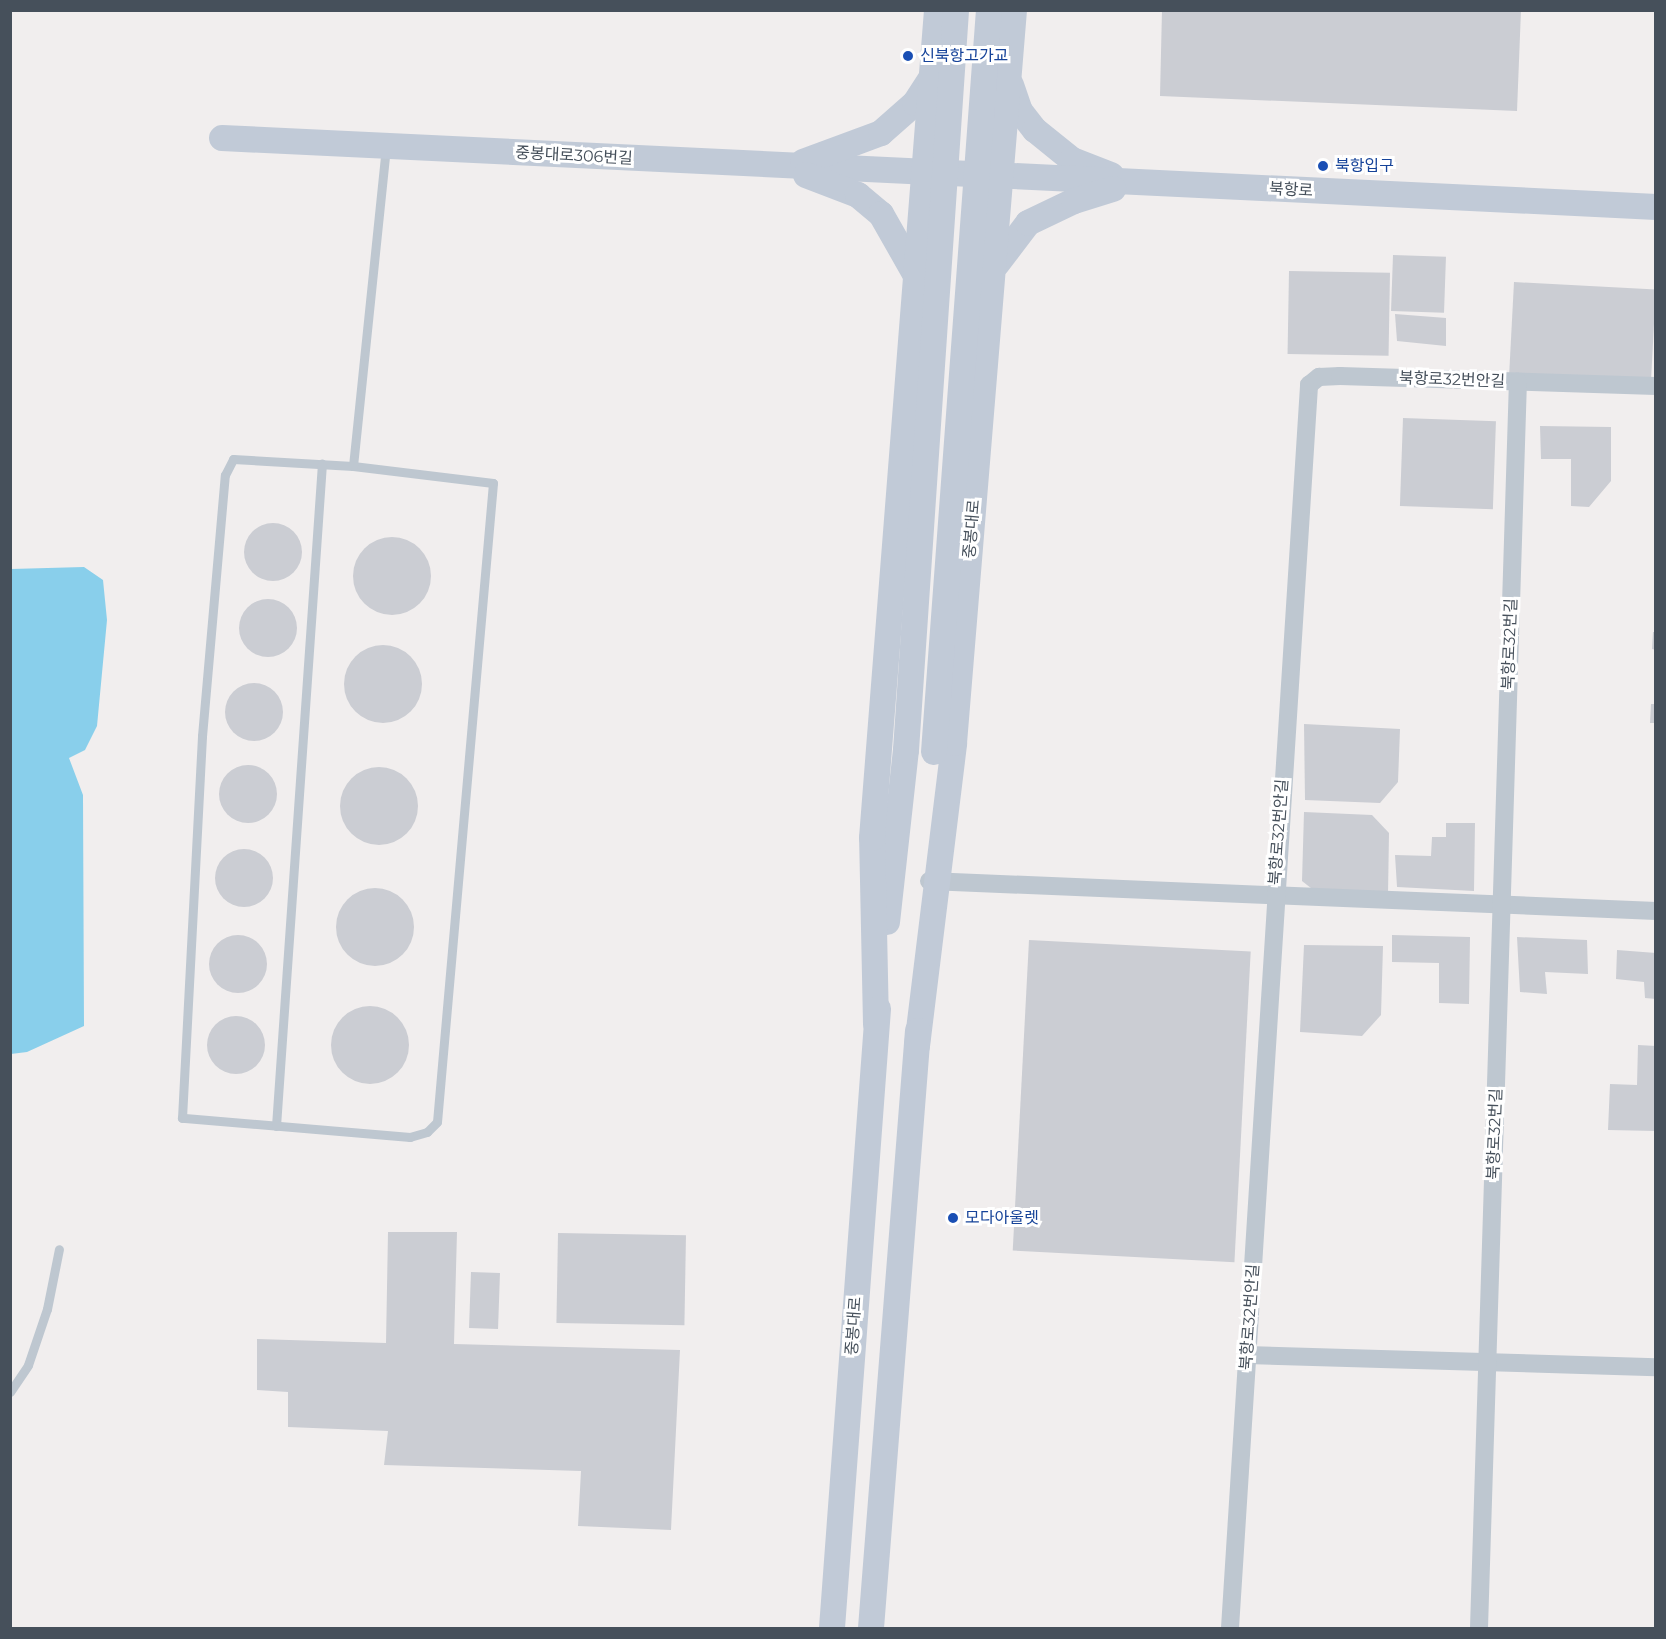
<!DOCTYPE html>
<meta charset="utf-8">
<style>
body{margin:0}
#map{position:relative;width:1666px;height:1639px;overflow:hidden;background:#f1eeee;font-family:Montserrat,"Noto Sans KR",sans-serif}
div>[style]{position:absolute}
.water>*{inset:0;background:#89cfeb}
.building>*{inset:0;background:#cbcdd3;transform-origin:0 0}
.round{border-radius:50%}
.lane>*{height:9px;margin:-4.5px;padding:0 4.5px;transform-origin:4.5px;border-radius:4.5px;background:#bec7d0}
.street>*{height:18px;margin:-9px;padding:0 9px;transform-origin:9px;border-radius:9px;background:#bec7d0}
.secondary>*{height:26px;margin:-13px;padding:0 13px;transform-origin:13px;border-radius:13px;background:#c1cad7}
.secondary-bridge>*{height:26px;margin:-13px;padding:0 13px;transform-origin:13px;border-radius:13px;background:#c1cad7}
.dots>*{width:16px;height:16px;translate:-50% -50%;box-sizing:border-box;border:3px solid #fff;border-radius:50%}
span{translate:-50% -50%;white-space:nowrap;text-align:center;line-height:1.15;-webkit-text-stroke:6px #fff;paint-order:stroke}
.transit-label{font-size:16px;color:#164399}
.left{translate:0 -50%;text-align:left}
.street-label{font-size:16px;color:#46505b}
.frame{position:absolute;inset:0;border:12px solid #46505b;pointer-events:none}
</style>
<div id="map">
<div class="water">
<i style="clip-path:polygon(84px 567px,103px 580px,107px 620px,97px 726px,85px 750px,69px 758px,83px 795px,84px 1026px,27px 1052px,11px 1054px,11px 569px)"></i>
</div>
<div class="building">
<i style="clip-path:polygon(1162px 10px,1521px 10px,1517px 111px,1160px 96px)"></i>
<i style="left:1393px;top:255px;width:53px;height:56px;rotate:2deg"></i>
<i style="left:1289px;top:271px;width:101px;height:83px;rotate:1deg"></i>
<i style="left:1514px;top:282px;width:142px;height:92px;rotate:3deg"></i>
<i style="clip-path:polygon(1395px 314px,1446px 318px,1446px 346px,1397px 341px)"></i>
<i style="left:1403px;top:418px;width:93px;height:88px;rotate:2deg"></i>
<i style="clip-path:polygon(1540px 426px,1611px 427px,1611px 481px,1589px 507px,1571px 506px,1571px 459px,1541px 459px)"></i>
<i class="round" style="left:244px;top:523px;width:58px;height:58px"></i>
<i class="round" style="left:353px;top:537px;width:78px;height:78px"></i>
<i class="round" style="left:239px;top:599px;width:58px;height:58px"></i>
<i style="clip-path:polygon(1653px 632px,1656px 632px,1656px 650px,1652px 649px)"></i>
<i class="round" style="left:344px;top:645px;width:78px;height:78px"></i>
<i class="round" style="left:225px;top:683px;width:58px;height:58px"></i>
<i style="clip-path:polygon(1651px 704px,1656px 704px,1656px 723px,1650px 723px)"></i>
<i style="clip-path:polygon(1304px 724px,1400px 729px,1398px 782px,1380px 803px,1305px 800px)"></i>
<i class="round" style="left:219px;top:765px;width:58px;height:58px"></i>
<i class="round" style="left:340px;top:767px;width:78px;height:78px"></i>
<i style="clip-path:polygon(1304px 812px,1372px 815px,1389px 833px,1388px 894px,1316px 892px,1302px 881px)"></i>
<i style="clip-path:polygon(1446px 823px,1475px 823px,1474px 891px,1397px 887px,1395px 855px,1431px 856px,1432px 837px,1446px 837px)"></i>
<i class="round" style="left:215px;top:849px;width:58px;height:58px"></i>
<i class="round" style="left:336px;top:888px;width:78px;height:78px"></i>
<i style="clip-path:polygon(1392px 935px,1470px 937px,1469px 1004px,1439px 1003px,1439px 963px,1392px 962px)"></i>
<i class="round" style="left:209px;top:935px;width:58px;height:58px"></i>
<i style="clip-path:polygon(1517px 937px,1587px 940px,1588px 974px,1545px 972px,1547px 994px,1520px 992px)"></i>
<i style="left:1029px;top:940px;width:222px;height:311px;rotate:3deg"></i>
<i style="clip-path:polygon(1304px 945px,1383px 946px,1381px 1015px,1362px 1036px,1300px 1032px)"></i>
<i style="clip-path:polygon(1617px 950px,1656px 953px,1656px 999px,1645px 998px,1644px 982px,1616px 979px)"></i>
<i class="round" style="left:331px;top:1006px;width:78px;height:78px"></i>
<i class="round" style="left:207px;top:1016px;width:58px;height:58px"></i>
<i style="clip-path:polygon(1638px 1045px,1656px 1046px,1656px 1131px,1608px 1130px,1610px 1084px,1637px 1085px)"></i>
<i style="clip-path:polygon(388px 1232px,457px 1232px,454px 1344px,680px 1350px,671px 1530px,578px 1526px,581px 1471px,384px 1465px,388px 1431px,288px 1427px,288px 1392px,257px 1390px,257px 1339px,386px 1343px)"></i>
<i style="left:558px;top:1233px;width:128px;height:90px;rotate:1deg"></i>
<i style="left:471px;top:1272px;width:29px;height:56px;rotate:2deg"></i>
</div>
<div class="lane">
<i style="left:233px;top:459px;width:120px;rotate:3.3deg"></i>
<i style="left:353px;top:466px;width:141px;rotate:6.9deg"></i>
<i style="left:493px;top:483px;width:641px;rotate:95.01deg"></i>
<i style="left:437px;top:1122px;width:14px;rotate:135deg"></i>
<i style="left:427px;top:1132px;width:18px;rotate:164deg"></i>
<i style="left:410px;top:1137px;width:229px;rotate:-175.2deg"></i>
<i style="left:182px;top:1118px;width:383px;rotate:-87deg"></i>
<i style="left:202px;top:736px;width:262px;rotate:-85deg"></i>
<i style="left:225px;top:475px;width:18px;rotate:-63deg"></i>
<i style="left:353px;top:466px;width:319px;rotate:-84.1deg"></i>
<i style="left:276px;top:1126px;width:664px;rotate:-86.03deg"></i>
<i style="left:10px;top:1392px;width:32px;rotate:-56deg"></i>
<i style="left:28px;top:1365px;width:59px;rotate:-71.3deg"></i>
<i style="left:47px;top:1309px;width:61px;rotate:-78.7deg"></i>
</div>
<div class="street">
<i style="left:929px;top:881px;width:728px;rotate:2.36deg"></i>
<i style="left:1247px;top:1355px;width:409px;rotate:1.7deg"></i>
<i style="left:1230px;top:1628px;width:1246px;rotate:-86.36deg"></i>
<i style="left:1309px;top:385px;width:13px;rotate:-39deg"></i>
<i style="left:1319px;top:377px;width:21px;rotate:-3deg"></i>
<i style="left:1340px;top:376px;width:316px;rotate:1.8deg"></i>
<i style="left:1479px;top:1628px;width:1247px;rotate:-88.21deg"></i>
</div>
<div class="secondary">
<i style="left:1011px;top:85px;width:28px;rotate:71deg"></i>
<i style="left:1020px;top:111px;width:24px;rotate:52deg"></i>
<i style="left:1035px;top:130px;width:48px;rotate:39deg"></i>
<i style="left:1072px;top:160px;width:42px;rotate:21deg"></i>
<i style="left:222px;top:138px;width:1436px;rotate:2.75deg"></i>
<i style="left:803px;top:162px;width:83px;rotate:-20.4deg"></i>
<i style="left:881px;top:133px;width:45px;rotate:-41.4deg"></i>
<i style="left:915px;top:103px;width:30px;rotate:-57deg"></i>
<i style="left:806px;top:175px;width:56px;rotate:21deg"></i>
<i style="left:858px;top:195px;width:30px;rotate:40deg"></i>
<i style="left:881px;top:214px;width:75px;rotate:60.4deg"></i>
<i style="left:997px;top:264px;width:51px;rotate:-52.9deg"></i>
<i style="left:1028px;top:223px;width:51px;rotate:-25.6deg"></i>
<i style="left:1074px;top:201px;width:41px;rotate:-17.1deg"></i>
<i style="left:887px;top:922px;width:173px;rotate:-83.7deg"></i>
<i style="left:876px;top:1024px;width:186px;rotate:-91.2deg"></i>
<i style="left:872px;top:838px;width:831px;rotate:-85.51deg"></i>
<i style="left:917px;top:1046px;width:305px;rotate:-83deg"></i>
<i style="left:954px;top:743px;width:735px;rotate:-85.32deg"></i>
<i style="left:832px;top:1628px;width:621px;rotate:-85.75deg"></i>
<i style="left:871px;top:1628px;width:599px;rotate:-85.5deg"></i>
</div>
<div class="secondary-bridge">
<i style="left:906px;top:750px;width:742px;rotate:-86.13deg"></i>
<i style="left:934px;top:752px;width:744px;rotate:-85.76deg"></i>
</div>
<div class="dots">
<i style="left:908px;top:56px;background:#1a4fb4"></i>
<i style="left:1323px;top:166px;background:#1a4fb4"></i>
<i style="left:953px;top:1218px;background:#1a4fb4"></i>
</div>
<div class="transit-label">
<span class="left" style="left:920px;top:56px">신북항고가교</span>
<span class="left" style="left:1335px;top:166px">북항입구</span>
<span class="left" style="left:965px;top:1218px">모다아울렛</span>
</div>
<div class="street-label">
<span style="left:574px;top:156px;rotate:3deg">중봉대로306번길</span>
<span style="left:1291px;top:190px;rotate:3deg">북항로</span>
<span style="left:1452px;top:380px;rotate:2deg">북항로32번안길</span>
<span style="left:972px;top:529px;rotate:-85deg">중봉대로</span>
<span style="left:1510px;top:644px;rotate:-88deg">북항로32번길</span>
<span style="left:1279px;top:832px;rotate:-86deg">북항로32번안길</span>
<span style="left:1495px;top:1134px;rotate:-88deg">북항로32번길</span>
<span style="left:1250px;top:1317px;rotate:-86deg">북항로32번안길</span>
<span style="left:854px;top:1326px;rotate:-86deg">중봉대로</span>
</div>
<div class="frame"></div>
</div>
